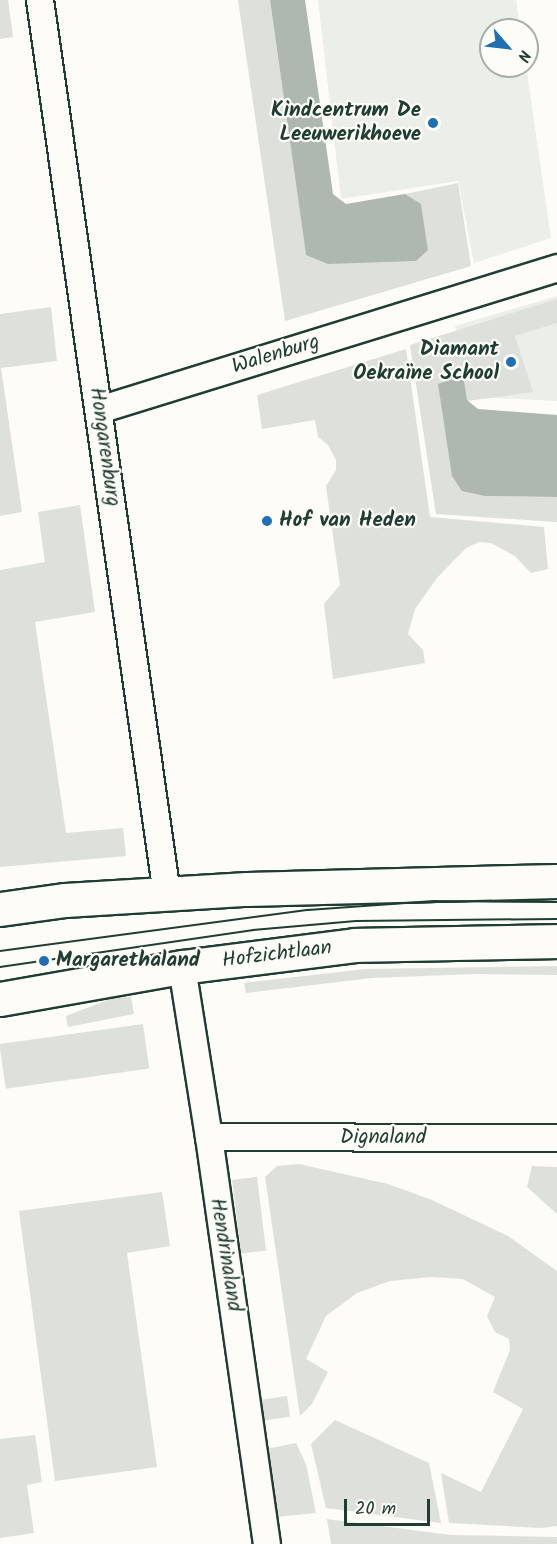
<!DOCTYPE html>
<meta charset="utf-8">
<style>
body{margin:0}
#map{position:relative;width:557px;height:1544px;overflow:hidden;background:#fdfcf7;font-family:Kalam,sans-serif}
div>[style]{position:absolute}
.built>*{inset:0;background:#eceee9}
.green>*{inset:0;background:#dde0db;transform-origin:0 0}
.water>*{inset:0;background:#aeb8b1}
.roads{filter:drop-shadow(2px 0 #1f3d34) drop-shadow(-2px 0 #1f3d34) drop-shadow(0 2px #1f3d34) drop-shadow(0 -2px #1f3d34)}
.street>*{height:26px;margin:-13px;padding:0 13px;transform-origin:13px;border-radius:13px;background:#fdfcf7}
.secondary>*{height:33px;margin:-16.5px;padding:0 16.5px;transform-origin:16.5px;border-radius:16.5px;background:#fdfcf7}
.tram>*{height:1.5px;margin:-0.75px;padding:0 0.75px;transform-origin:0.75px;border-radius:0.75px;background:#1f3d34}
.dots>*{width:16px;height:16px;translate:-50% -50%;box-sizing:border-box;border:3px solid #fdfcf7;border-radius:50%}
span{translate:-50% -50%;white-space:nowrap;text-align:center;line-height:1.15;-webkit-text-stroke:4.5px #fdfcf7;paint-order:stroke}
.poi-label{font-size:21px;color:#1f3d34;font-weight:700}
.right{translate:-100% -50%;text-align:right}
.left{translate:0 -50%;text-align:left}
.street-label{font-size:21px;color:#1f3d34}
.north{position:absolute;left:479px;top:18px;width:60px;height:60px;box-sizing:border-box;background:#fdfcf7;border:2px solid #a4b0a9;border-radius:50%;rotate:118deg;font-size:16px;font-weight:700;line-height:24px;text-align:center;color:#1f3d34}
.north::after{content:'';display:block;margin:auto;width:21px;height:27px;background:#1f6fb2;clip-path:polygon(50% 0,100% 100%,50% 72%,0 100%)}
.scale{position:absolute;left:344px;top:1499px;width:86px;height:27px;box-sizing:border-box;border:3px solid #1f3d34;border-top:0;padding-left:8px;font-size:18px;line-height:21px;white-space:nowrap;color:#1f3d34;-webkit-text-stroke:4px #fdfcf7;paint-order:stroke}
</style>
<div id="map">
<div class="built">
<i style="clip-path:polygon(318px 0,516px 0,520px 30px,491px 30px,491px 66px,526px 66px,551px 238px,474px 263px,458px 181px,341px 199px)"></i>
<i style="clip-path:polygon(557px 296px,557px 401px,475px 397px,455px 326px)"></i>
</div>
<div class="green">
<i style="clip-path:polygon(0 0,8px 0,13px 37px,0 39px)"></i>
<i style="clip-path:polygon(238px 0,270px 0,306px 255px,428px 250px,421px 205px,405px 194px,458px 183px,471px 266px,285px 321px)"></i>
<i style="clip-path:polygon(557px 299px,557px 323px,515px 336px,533px 392px,467px 401px,438px 384px,485px 496px,557px 497px,557px 522px,436px 514px,410px 345px)"></i>
<i style="clip-path:polygon(51px 307px,57px 361px,1px 368px,22px 512px,0 516px,0 314px)"></i>
<i style="clip-path:polygon(406px 349px,430px 517px,544px 527px,548px 569px,531px 573px,515px 556px,491px 543px,479px 542px,466px 548px,437px 578px,415px 609px,408px 634px,423px 650px,425px 663px,333px 679px,324px 604px,340px 585px,326px 486px,336px 470px,336px 460px,328px 445px,318px 437px,315px 420px,262px 429px,257px 395px)"></i>
<i style="clip-path:polygon(80px 505px,95px 612px,35px 622px,66px 833px,123px 828px,126px 856px,0 867px,0 570px,45px 562px,38px 512px)"></i>
<i style="clip-path:polygon(557px 966px,557px 975px,475px 974px,372px 978px,246px 993px,244px 983px,365px 969px)"></i>
<i style="clip-path:polygon(131px 997px,134px 1014px,68px 1027px,66px 1016px,113px 998px)"></i>
<i style="left:143px;top:1024px;width:45px;height:145px;rotate:82deg"></i>
<i style="clip-path:polygon(299px 1164px,388px 1184px,432px 1200px,508px 1236px,557px 1271px,557px 1526px,542px 1528px,449px 1523px,441px 1473px,481px 1492px,523px 1409px,493px 1392px,510px 1350px,509px 1339px,495px 1332px,487px 1316px,495px 1297px,463px 1279px,432px 1277px,390px 1281px,357px 1293px,326px 1316px,306px 1359px,328px 1372px,312px 1404px,300px 1416px,265px 1177px,277px 1166px)"></i>
<i style="clip-path:polygon(532px 1166px,557px 1167px,557px 1214px,527px 1187px)"></i>
<i style="left:257px;top:1177px;width:74px;height:25px;rotate:83deg"></i>
<i style="clip-path:polygon(162px 1192px,170px 1246px,127px 1253px,157px 1467px,55px 1481px,19px 1211px)"></i>
<i style="left:287px;top:1396px;width:21px;height:28px;rotate:82deg"></i>
<i style="clip-path:polygon(335px 1420px,429px 1463px,441px 1523px,326px 1508px,311px 1444px)"></i>
<i style="clip-path:polygon(35px 1435px,42px 1482px,27px 1485px,34px 1533px,0 1538px,0 1439px)"></i>
<i style="clip-path:polygon(296px 1443px,306px 1464px,316px 1513px,276px 1517px,266px 1449px)"></i>
<i style="clip-path:polygon(327px 1519px,451px 1535px,557px 1537px,557px 1544px,331px 1544px)"></i>
</div>
<div class="water">
<i style="clip-path:polygon(270px 0,305px 0,333px 194px,346px 204px,405px 194px,421px 204px,428px 250px,416px 261px,328px 264px,306px 255px)"></i>
<i style="clip-path:polygon(463px 375px,467px 400px,478px 409px,557px 415px,557px 497px,485px 496px,462px 491px,452px 476px,438px 384px)"></i>
</div>
<div class="roads">
<div class="street">
<i style="left:40px;top:0;width:904px;rotate:81.92deg"></i>
<i style="left:99px;top:410px;width:480px;rotate:-17.2deg"></i>
<i style="left:182px;top:967px;width:172px;rotate:81deg"></i>
<i style="left:209px;top:1137px;width:411px;rotate:81.9deg"></i>
<i style="left:209px;top:1137px;width:348px;rotate:0.2deg"></i>
</div>
<div class="secondary">
<i style="left:0;top:909px;width:66px;rotate:-7.9deg"></i>
<i style="left:65px;top:900px;width:182px;rotate:-3.5deg"></i>
<i style="left:247px;top:889px;width:310px;rotate:-1.5deg"></i>
<i style="left:0;top:999px;width:185px;rotate:-10deg"></i>
<i style="left:182px;top:967px;width:174px;rotate:-7.2deg"></i>
<i style="left:355px;top:945px;width:202px;rotate:-1.1deg"></i>
</div>
</div>
<div class="tram">
<i style="left:0;top:951px;width:311px;rotate:-7.6deg"></i>
<i style="left:308px;top:910px;width:126px;rotate:-4.1deg"></i>
<i style="left:434px;top:901px;width:123px;rotate:0.5deg"></i>
<i style="left:0;top:967px;width:256px;rotate:-8.3deg"></i>
<i style="left:253px;top:930px;width:103px;rotate:-5deg"></i>
<i style="left:356px;top:921px;width:201px;rotate:-0.6deg"></i>
</div>
<div class="dots">
<i style="left:433px;top:123px;background:#1f6fb2"></i>
<i style="left:511px;top:362px;background:#1f6fb2"></i>
<i style="left:267px;top:521px;background:#1f6fb2"></i>
<i style="left:44px;top:961px;background:#1f6fb2"></i>
</div>
<div class="poi-label">
<span class="right" style="left:421px;top:123px">Kindcentrum De<br>Leeuwerikhoeve</span>
<span class="right" style="left:499px;top:362px">Diamant<br>Oekraïne School</span>
<span class="left" style="left:279px;top:521px">Hof van Heden</span>
<span class="left" style="left:56px;top:961px">Margarethaland</span>
</div>
<div class="street-label">
<span style="left:276px;top:355px;rotate:-17deg">Walenburg</span>
<span style="left:104px;top:447px;rotate:82deg">Hongarenburg</span>
<span style="left:277px;top:955px;rotate:-7deg">Hofzichtlaan</span>
<span style="left:383px;top:1138px">Dignaland</span>
<span style="left:225px;top:1255px;rotate:81deg">Hendrinaland</span>
</div>
<div class="north">N</div>
<div class="scale">20 m</div>
</div>
